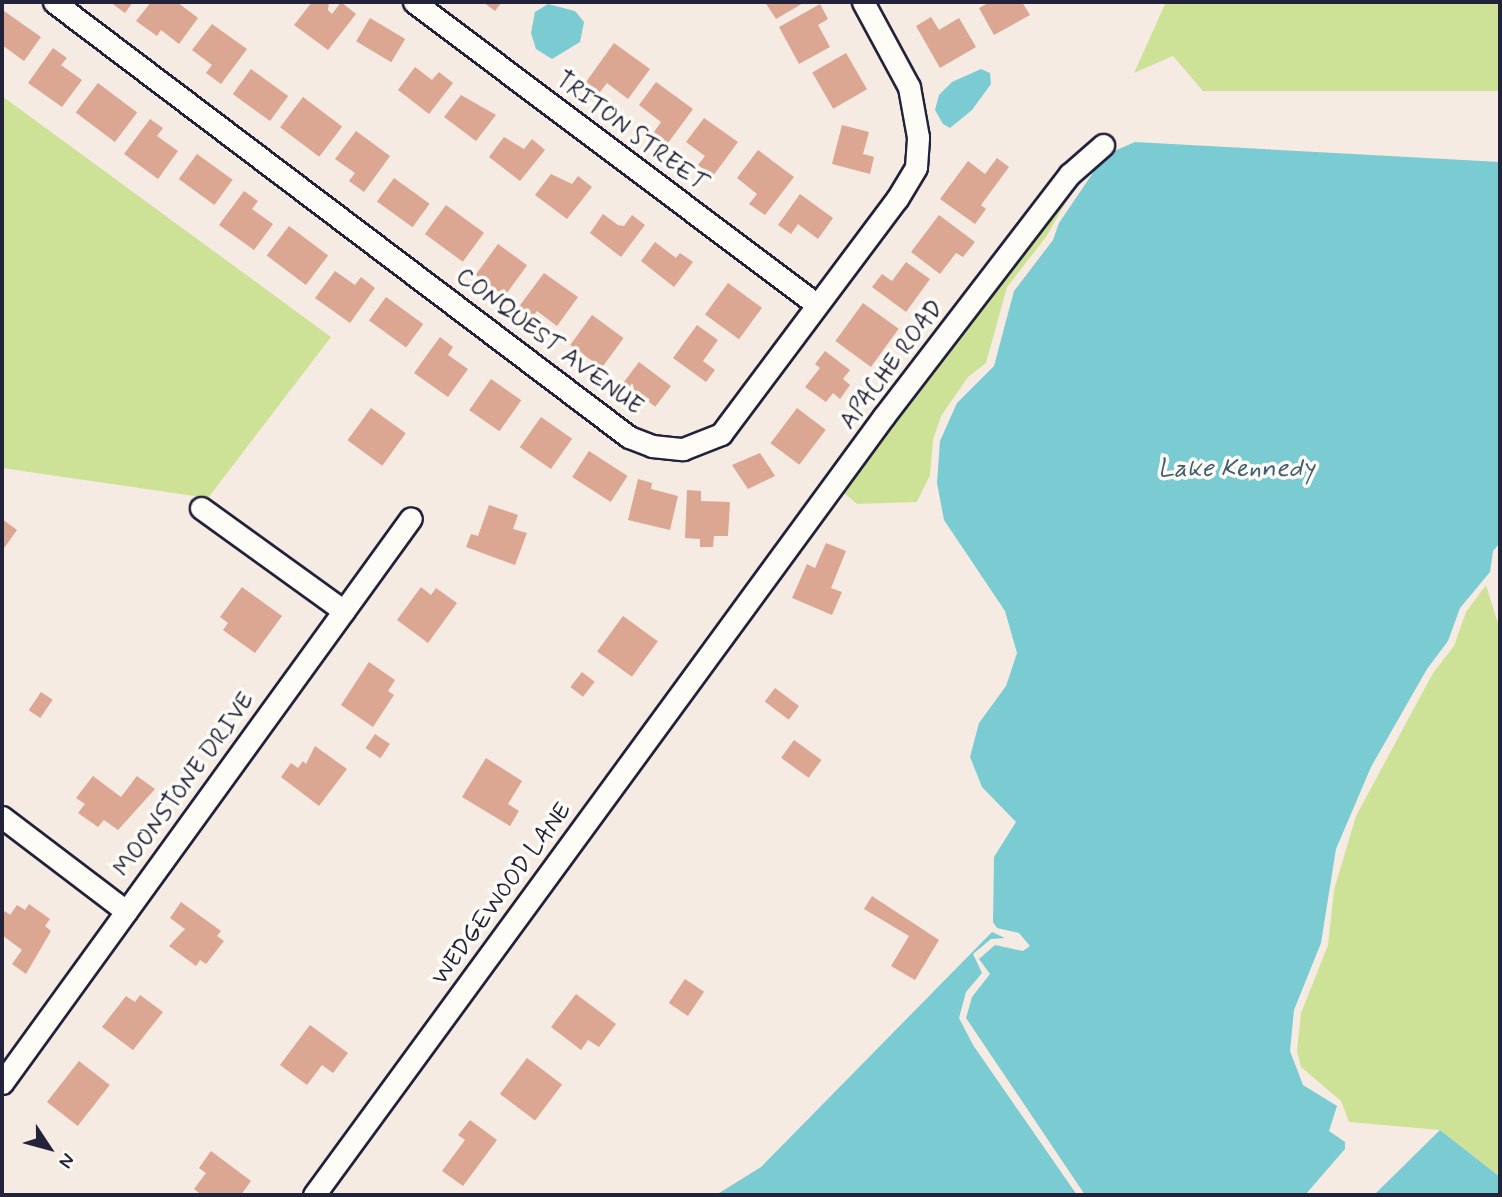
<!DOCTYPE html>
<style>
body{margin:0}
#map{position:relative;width:1502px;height:1197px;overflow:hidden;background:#f6ebe3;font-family:Mynerve,sans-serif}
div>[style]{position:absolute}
.green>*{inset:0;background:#cde297}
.water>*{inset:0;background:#7acbd2}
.building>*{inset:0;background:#dba692;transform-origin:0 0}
.roads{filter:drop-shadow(2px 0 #22223b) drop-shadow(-2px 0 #22223b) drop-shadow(0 2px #22223b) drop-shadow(0 -2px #22223b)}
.minor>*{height:21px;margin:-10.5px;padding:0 10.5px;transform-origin:10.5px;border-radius:10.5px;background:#fdfcf7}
span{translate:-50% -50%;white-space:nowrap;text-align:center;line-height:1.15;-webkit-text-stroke:7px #fdfcf7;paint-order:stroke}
.street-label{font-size:24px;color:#22223b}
.water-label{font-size:26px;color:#415d70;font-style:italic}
.frame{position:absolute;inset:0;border:4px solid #22223b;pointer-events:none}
.north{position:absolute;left:14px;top:1113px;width:70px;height:70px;-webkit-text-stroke:5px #fdfcf7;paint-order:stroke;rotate:126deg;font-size:19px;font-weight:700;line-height:28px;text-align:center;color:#22223b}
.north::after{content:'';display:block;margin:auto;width:24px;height:32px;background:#22223b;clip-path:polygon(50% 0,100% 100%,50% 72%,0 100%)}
</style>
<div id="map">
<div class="green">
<i style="clip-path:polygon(1166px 2px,1500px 2px,1500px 91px,1203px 91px,1173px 56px,1134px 73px)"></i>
<i style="clip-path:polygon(2px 96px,331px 337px,208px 498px,2px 468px)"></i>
<i style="clip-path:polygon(1082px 174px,1046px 237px,1007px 287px,986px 363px,968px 377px,941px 416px,933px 440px,930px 475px,917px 502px,857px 504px,843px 492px,876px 441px)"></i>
<i style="clip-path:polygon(1486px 585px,1500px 630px,1500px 1177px,1440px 1130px,1349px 1122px,1341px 1101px,1301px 1067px,1297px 1051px,1301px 1013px,1328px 945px,1334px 890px,1356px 816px,1433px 673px,1454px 646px,1466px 612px)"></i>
</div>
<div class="water">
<i style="clip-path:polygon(548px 4px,575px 11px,584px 22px,580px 42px,552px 59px,536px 49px,531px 33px,535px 12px)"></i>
<i style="clip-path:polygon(981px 69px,990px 73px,991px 84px,972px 110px,950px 128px,943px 124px,935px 110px,939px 95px,952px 82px)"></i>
<i style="clip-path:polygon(1135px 142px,1500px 162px,1500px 543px,1493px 551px,1490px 572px,1460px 608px,1448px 641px,1427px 669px,1371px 767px,1336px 849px,1321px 943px,1294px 1010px,1290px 1051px,1303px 1085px,1337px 1106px,1329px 1131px,1345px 1142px,1345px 1149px,1305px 1195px,1085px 1195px,966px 1018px,972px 997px,990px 974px,979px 959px,995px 945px,1023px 951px,1030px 946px,1019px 933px,997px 928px,993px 922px,994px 857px,1016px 822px,982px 787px,970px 757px,979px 723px,1006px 686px,1017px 653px,1005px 611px,944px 520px,937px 483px,940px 441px,957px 403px,994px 366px,1014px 291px,1053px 240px,1059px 223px,1105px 155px)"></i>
<i style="clip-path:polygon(992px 932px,1005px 938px,991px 939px,973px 954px,982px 973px,966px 992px,959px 1018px,973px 1045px,1077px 1195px,716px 1195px,761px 1167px)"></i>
<i style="clip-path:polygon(1440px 1130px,1500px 1177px,1500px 1195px,1374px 1195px)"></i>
</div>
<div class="building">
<i style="clip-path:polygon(110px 2px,133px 2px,125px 13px)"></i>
<i style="clip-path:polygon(151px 2px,177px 2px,198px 18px,179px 44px,161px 30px,157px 36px,136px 21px)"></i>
<i style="clip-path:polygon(312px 2px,329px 2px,328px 10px,332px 14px,341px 2px,356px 14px,328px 50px,294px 25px)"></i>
<i style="clip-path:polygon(483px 2px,502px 2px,495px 11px)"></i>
<i style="clip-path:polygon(765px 2px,805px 2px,776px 19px)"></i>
<i style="clip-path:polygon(990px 2px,1022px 2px,1030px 15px,994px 35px,979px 8px)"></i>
<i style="clip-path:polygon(820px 4px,828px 19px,818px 25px,830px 47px,799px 64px,779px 27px)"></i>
<i style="clip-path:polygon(4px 11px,41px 37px,24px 61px,2px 45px)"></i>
<i style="clip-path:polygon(931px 17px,939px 30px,959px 18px,976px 47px,940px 68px,916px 26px)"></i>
<i style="left:370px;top:18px;width:41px;height:27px;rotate:31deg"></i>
<i style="clip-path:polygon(212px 24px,247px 49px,221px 84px,206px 73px,212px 65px,192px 50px)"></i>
<i style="clip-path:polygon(614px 43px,650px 69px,628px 99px,607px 83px,600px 92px,586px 82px)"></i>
<i style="clip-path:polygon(53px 48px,67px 58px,61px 65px,82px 80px,62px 107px,28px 83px)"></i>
<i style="left:846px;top:53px;width:42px;height:39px;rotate:60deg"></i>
<i style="clip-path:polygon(415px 67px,432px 80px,439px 72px,453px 83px,429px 114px,398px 90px)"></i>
<i style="left:251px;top:69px;width:46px;height:31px;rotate:36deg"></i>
<i style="clip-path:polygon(656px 82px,693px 109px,668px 143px,654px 132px,661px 122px,639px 105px)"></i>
<i style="left:98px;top:83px;width:49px;height:37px;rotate:37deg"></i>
<i style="clip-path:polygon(461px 95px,496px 115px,476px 141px,444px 117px)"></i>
<i style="left:303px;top:97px;width:49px;height:38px;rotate:37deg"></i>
<i style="clip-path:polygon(704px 118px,738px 142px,713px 176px,698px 165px,705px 156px,686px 142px)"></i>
<i style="clip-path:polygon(150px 119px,163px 128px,157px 136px,178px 151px,158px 179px,124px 154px)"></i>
<i style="clip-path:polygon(842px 125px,869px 132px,863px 154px,874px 157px,870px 174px,832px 164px)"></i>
<i style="clip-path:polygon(356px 131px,390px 156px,364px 192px,349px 181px,355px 173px,335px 159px)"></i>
<i style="clip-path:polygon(504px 137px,524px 149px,532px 139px,545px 150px,520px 181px,489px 157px)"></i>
<i style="clip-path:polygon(758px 150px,794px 177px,765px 215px,749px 204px,757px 194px,737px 178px)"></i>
<i style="left:197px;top:154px;width:44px;height:31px;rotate:36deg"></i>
<i style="clip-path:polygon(997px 158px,1009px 167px,981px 205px,986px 209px,975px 224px,940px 199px,968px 161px,985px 174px)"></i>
<i style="clip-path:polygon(551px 174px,572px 184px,578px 176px,592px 187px,567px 219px,535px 195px)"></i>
<i style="left:394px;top:178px;width:44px;height:29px;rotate:36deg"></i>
<i style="clip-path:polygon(244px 191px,258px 201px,252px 209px,273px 224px,254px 250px,219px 225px)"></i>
<i style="clip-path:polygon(800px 194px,833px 218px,818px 239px,798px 224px,791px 234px,778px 225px)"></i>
<i style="left:446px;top:205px;width:47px;height:36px;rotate:36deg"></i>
<i style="clip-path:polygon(603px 214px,618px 225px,624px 226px,632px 215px,645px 225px,621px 257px,590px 233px)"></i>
<i style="clip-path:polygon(939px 215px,975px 242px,963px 257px,956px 253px,940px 274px,911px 252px)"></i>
<i style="left:289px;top:226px;width:49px;height:37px;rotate:37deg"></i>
<i style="clip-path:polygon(655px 242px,676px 258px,680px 253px,693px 262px,674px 287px,641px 261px)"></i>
<i style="left:498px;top:244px;width:36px;height:38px;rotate:36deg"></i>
<i style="clip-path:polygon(906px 262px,930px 279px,906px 312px,872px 287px,882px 274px,892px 281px)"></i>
<i style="clip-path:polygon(335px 271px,355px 285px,361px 277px,375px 288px,350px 323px,315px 298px)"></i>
<i style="clip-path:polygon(544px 273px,578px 297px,557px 326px,537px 311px,532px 318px,518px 308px)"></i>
<i style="left:728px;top:283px;width:42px;height:39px;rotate:36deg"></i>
<i style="left:386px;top:297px;width:46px;height:29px;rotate:36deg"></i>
<i style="left:863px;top:303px;width:44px;height:47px;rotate:36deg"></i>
<i style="left:592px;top:315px;width:39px;height:37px;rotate:36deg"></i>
<i style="clip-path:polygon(697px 325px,718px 340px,703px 361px,715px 370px,706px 382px,673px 358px)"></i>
<i style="clip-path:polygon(440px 337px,453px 347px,448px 355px,468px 369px,448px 397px,414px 373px)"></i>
<i style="clip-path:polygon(825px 351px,850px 370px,843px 379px,850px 385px,840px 399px,833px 393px,826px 402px,805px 387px,820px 368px,815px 364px)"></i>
<i style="left:639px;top:362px;width:40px;height:26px;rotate:37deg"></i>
<i style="left:491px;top:379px;width:37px;height:38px;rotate:35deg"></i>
<i style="left:371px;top:408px;width:43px;height:40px;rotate:36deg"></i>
<i style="left:797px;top:408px;width:36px;height:44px;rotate:37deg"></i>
<i style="left:541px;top:417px;width:38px;height:37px;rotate:35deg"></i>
<i style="left:589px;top:451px;width:46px;height:31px;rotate:33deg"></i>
<i style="clip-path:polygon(760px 453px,775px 476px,748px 489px,732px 465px)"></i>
<i style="clip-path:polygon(638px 479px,652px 483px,651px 489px,678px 496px,670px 530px,628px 520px)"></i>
<i style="clip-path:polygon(687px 490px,701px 491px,701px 501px,730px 502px,728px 536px,714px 536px,713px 547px,700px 547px,700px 539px,685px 538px)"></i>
<i style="clip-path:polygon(489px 505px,518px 515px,513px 529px,527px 533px,515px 565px,466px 547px,471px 534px,478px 536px)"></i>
<i style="clip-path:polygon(2px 519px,17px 530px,2px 551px)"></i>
<i style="clip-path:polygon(826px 543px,846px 551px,831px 588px,842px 592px,832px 615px,792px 598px,807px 564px,815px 568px)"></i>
<i style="clip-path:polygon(242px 587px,282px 616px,255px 653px,223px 630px,228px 623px,220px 617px)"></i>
<i style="clip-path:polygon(421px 587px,431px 595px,436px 588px,457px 603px,428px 643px,397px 620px)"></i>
<i style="left:623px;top:616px;width:43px;height:44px;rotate:36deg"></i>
<i style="clip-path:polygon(369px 662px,395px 680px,388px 691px,394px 695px,373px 727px,341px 705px)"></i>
<i style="left:582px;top:672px;width:16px;height:19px;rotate:38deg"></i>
<i style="left:775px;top:688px;width:30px;height:17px;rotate:37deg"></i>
<i style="left:41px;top:692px;width:14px;height:22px;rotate:34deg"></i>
<i style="left:375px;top:734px;width:18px;height:17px;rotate:34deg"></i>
<i style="left:794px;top:740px;width:34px;height:22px;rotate:36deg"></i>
<i style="clip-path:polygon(315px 746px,347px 769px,319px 806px,281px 777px,291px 763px,298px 768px,303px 761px,306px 764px)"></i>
<i style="clip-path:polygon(486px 758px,522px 781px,508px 804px,519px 811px,510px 826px,462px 797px)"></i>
<i style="clip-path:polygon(93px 776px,121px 797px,137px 776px,155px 789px,118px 830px,104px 820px,98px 827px,78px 813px,85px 804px,76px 798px)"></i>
<i style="clip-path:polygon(872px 896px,939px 940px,915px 980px,891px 966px,909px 936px,864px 909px)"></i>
<i style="clip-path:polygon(181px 902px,221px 931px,217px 936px,224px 941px,206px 964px,200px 960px,196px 966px,169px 946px,185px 929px,170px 918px)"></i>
<i style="clip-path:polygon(29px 904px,50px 919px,45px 926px,51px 931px,26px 974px,12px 964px,22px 950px,2px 935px,2px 915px,5px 911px,10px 915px,17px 905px,25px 910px)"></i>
<i style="left:685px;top:979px;width:23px;height:29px;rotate:34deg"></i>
<i style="clip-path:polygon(576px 994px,616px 1024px,599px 1047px,588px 1040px,581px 1050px,551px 1027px)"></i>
<i style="clip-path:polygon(140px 995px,163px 1012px,133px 1050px,102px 1027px,126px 996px,135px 1002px)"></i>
<i style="clip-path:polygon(310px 1025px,348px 1053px,333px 1073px,322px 1065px,307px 1085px,280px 1065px)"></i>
<i style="left:527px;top:1058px;width:44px;height:45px;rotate:37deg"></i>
<i style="left:79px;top:1061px;width:39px;height:52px;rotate:38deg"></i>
<i style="clip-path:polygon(470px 1120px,497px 1140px,463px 1186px,442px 1171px,465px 1140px,458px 1135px)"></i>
<i style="clip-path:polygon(211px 1151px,251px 1181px,241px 1195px,202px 1195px,194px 1189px,206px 1173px,199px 1168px)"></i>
</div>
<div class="roads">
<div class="minor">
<i style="left:54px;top:2px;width:721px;rotate:37.11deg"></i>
<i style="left:629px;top:437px;width:25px;rotate:21deg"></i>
<i style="left:652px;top:446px;width:31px;rotate:6deg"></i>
<i style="left:683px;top:449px;width:41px;rotate:-21.5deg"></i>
<i style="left:721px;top:434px;width:294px;rotate:-53.2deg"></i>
<i style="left:897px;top:199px;width:37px;rotate:-59deg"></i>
<i style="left:916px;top:167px;width:30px;rotate:-86deg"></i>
<i style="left:918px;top:137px;width:51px;rotate:-100.2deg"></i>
<i style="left:909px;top:87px;width:97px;rotate:-118.4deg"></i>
<i style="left:414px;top:2px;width:503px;rotate:36.92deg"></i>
<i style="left:201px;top:508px;width:176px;rotate:35.8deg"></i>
<i style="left:2px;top:817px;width:156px;rotate:37.2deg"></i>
<i style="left:2px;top:1083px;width:697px;rotate:-54.1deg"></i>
<i style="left:314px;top:1195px;width:965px;rotate:-53.81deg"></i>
<i style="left:884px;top:416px;width:305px;rotate:-52.5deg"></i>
<i style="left:1070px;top:174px;width:44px;rotate:-41.3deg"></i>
</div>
</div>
<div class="street-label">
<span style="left:631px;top:132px;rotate:37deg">TRITON STREET</span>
<span style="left:549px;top:342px;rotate:37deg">CONQUEST AVENUE</span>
<span style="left:892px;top:365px;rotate:-53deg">APACHE ROAD</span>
<span style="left:185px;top:785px;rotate:-54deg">MOONSTONE DRIVE</span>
<span style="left:502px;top:894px;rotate:-54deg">WEDGEWOOD LANE</span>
</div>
<div class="water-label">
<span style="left:1236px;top:470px">Lake Kennedy</span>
</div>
<div class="frame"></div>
<div class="north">N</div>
</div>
